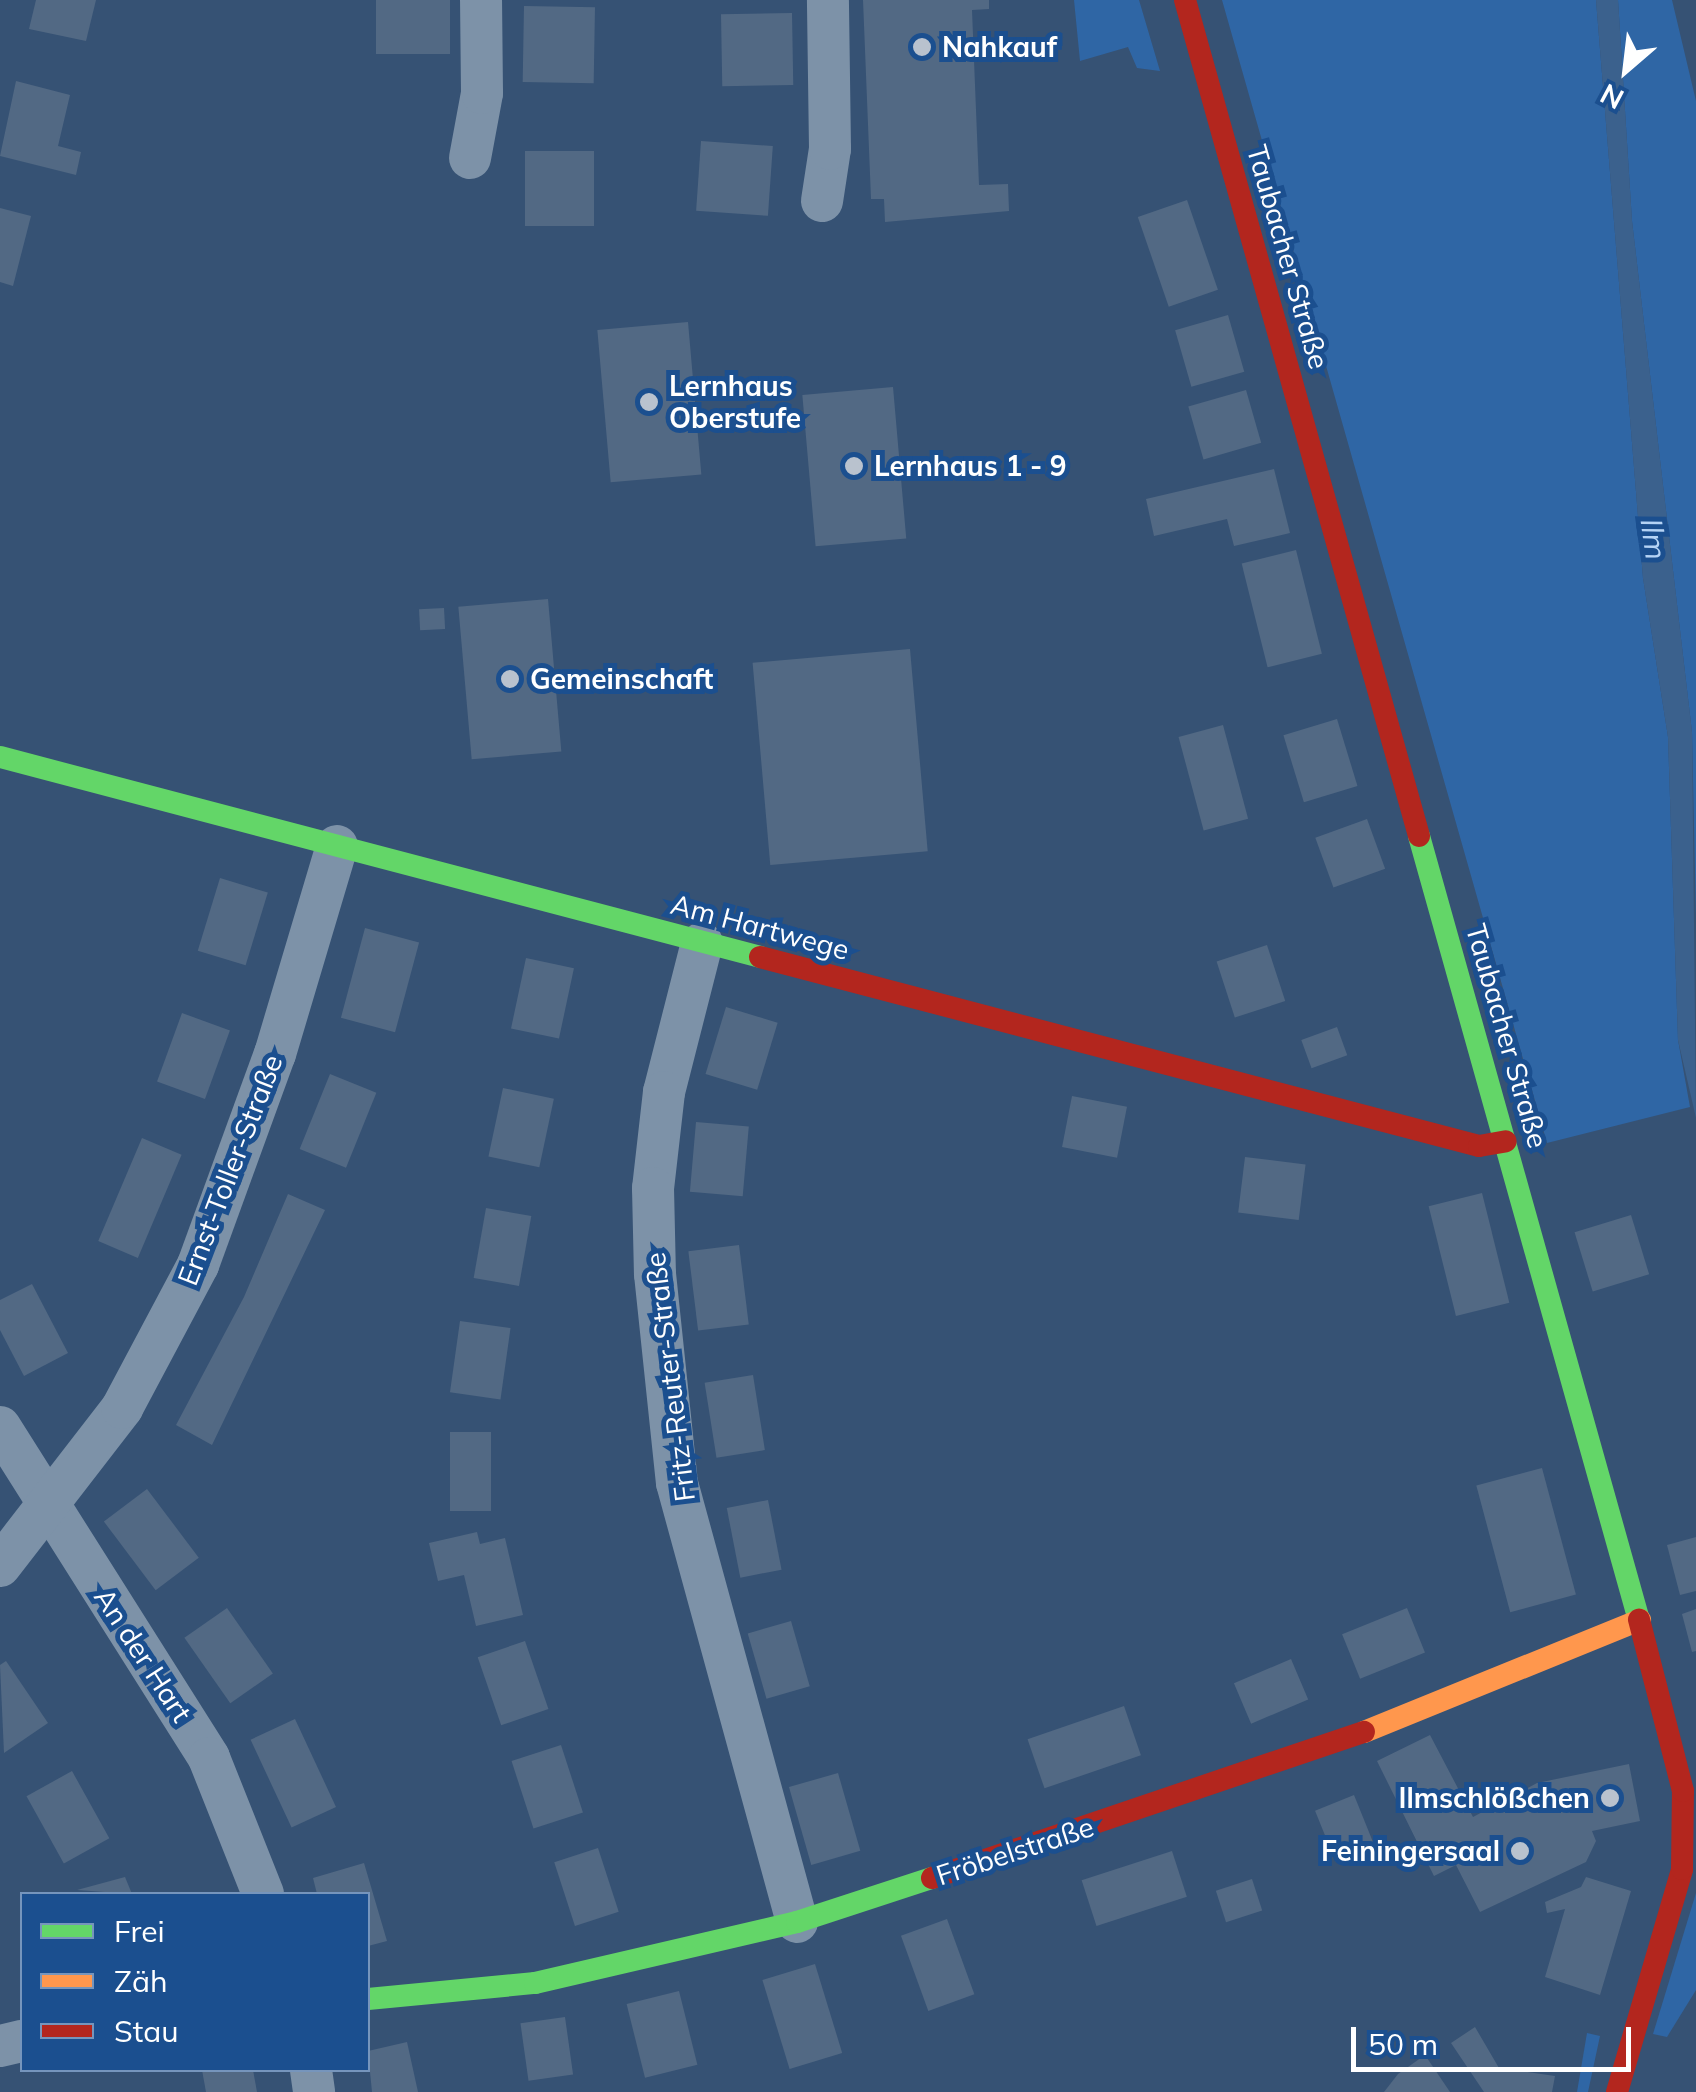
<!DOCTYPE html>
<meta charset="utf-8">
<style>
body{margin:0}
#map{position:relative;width:1696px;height:2092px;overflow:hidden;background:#365274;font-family:Mulish,sans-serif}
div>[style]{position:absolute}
.green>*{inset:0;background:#2f66a5}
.water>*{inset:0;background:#3b618d}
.building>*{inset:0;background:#526984;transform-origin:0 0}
.street>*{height:42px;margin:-21px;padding:0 21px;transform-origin:21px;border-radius:21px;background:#7d92a8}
.fast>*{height:22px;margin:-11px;padding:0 11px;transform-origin:11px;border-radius:11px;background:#63d668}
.slow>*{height:22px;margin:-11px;padding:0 11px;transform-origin:11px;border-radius:11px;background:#ff974d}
.jam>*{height:22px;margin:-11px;padding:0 11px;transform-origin:11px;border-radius:11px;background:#b3261e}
.dots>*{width:28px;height:28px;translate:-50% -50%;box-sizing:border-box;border:5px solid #1b4f8f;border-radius:50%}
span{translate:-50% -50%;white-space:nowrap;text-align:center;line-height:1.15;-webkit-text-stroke:10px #1b4f8f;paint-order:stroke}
.poi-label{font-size:28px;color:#fff;font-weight:700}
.left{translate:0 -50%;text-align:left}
.right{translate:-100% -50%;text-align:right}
.street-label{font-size:28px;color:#fff}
.water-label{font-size:30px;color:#b5d3f5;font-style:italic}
.legend{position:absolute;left:20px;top:1892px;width:350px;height:180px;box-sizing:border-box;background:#1b4f8f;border:2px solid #7695bc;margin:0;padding:12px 18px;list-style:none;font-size:30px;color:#fff}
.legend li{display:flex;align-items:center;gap:20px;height:50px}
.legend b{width:50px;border:2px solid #7695bc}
.north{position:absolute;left:1576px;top:20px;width:100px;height:100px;-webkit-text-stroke:8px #1b4f8f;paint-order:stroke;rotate:208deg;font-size:28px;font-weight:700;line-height:40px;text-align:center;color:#fff}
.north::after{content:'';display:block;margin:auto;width:35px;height:45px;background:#fff;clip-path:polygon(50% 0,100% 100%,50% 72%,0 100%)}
.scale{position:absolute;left:1351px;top:2027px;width:280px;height:45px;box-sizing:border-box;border:5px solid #fff;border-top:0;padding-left:12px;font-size:30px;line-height:35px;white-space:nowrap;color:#fff;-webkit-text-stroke:8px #1b4f8f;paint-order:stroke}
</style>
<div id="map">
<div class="green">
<i style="clip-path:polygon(1074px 0,1139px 0,1160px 71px,1137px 68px,1128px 47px,1080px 61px)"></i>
<i style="clip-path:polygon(1222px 0,1596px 0,1643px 578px,1668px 737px,1678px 1040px,1690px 1107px,1547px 1143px)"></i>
<i style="clip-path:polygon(1618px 0,1672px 0,1696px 101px,1696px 919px,1692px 732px,1632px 221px)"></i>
<i style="clip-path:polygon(1696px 1893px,1696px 1990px,1667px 2037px,1653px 2034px)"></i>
<i style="clip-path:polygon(1587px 2033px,1600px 2036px,1588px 2092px,1577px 2092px)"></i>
</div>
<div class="water">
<i style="clip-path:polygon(1596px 0,1618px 0,1632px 221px,1692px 732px,1696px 1118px,1678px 1040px,1668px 737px,1643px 578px)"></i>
</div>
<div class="building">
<i style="clip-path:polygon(36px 0,96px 0,86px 41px,29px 29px)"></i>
<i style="left:376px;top:0;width:74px;height:54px"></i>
<i style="clip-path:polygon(863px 0,989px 0,989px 9px,972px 10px,979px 185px,1008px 184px,1009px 211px,885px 222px,884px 199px,871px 199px)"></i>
<i style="left:524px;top:6px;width:71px;height:76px;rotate:1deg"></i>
<i style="left:792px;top:13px;width:72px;height:71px;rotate:89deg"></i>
<i style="clip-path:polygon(16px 81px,70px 95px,58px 146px,81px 152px,76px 175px,0 156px)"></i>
<i style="left:701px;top:141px;width:72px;height:70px;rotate:4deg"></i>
<i style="left:525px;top:151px;width:69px;height:75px"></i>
<i style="left:1187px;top:200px;width:95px;height:52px;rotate:71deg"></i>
<i style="clip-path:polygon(0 208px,31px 216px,13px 286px,0 282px)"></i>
<i style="left:1228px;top:315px;width:59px;height:55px;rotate:74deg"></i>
<i style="left:688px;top:322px;width:153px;height:91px;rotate:85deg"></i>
<i style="left:893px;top:387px;width:152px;height:91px;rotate:85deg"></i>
<i style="left:1246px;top:390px;width:55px;height:60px;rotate:74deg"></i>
<i style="clip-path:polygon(1274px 469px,1290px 533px,1234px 546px,1227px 519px,1154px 536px,1146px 499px)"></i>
<i style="left:1296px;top:550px;width:107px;height:56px;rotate:76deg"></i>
<i style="left:548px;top:599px;width:153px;height:90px;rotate:85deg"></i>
<i style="left:444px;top:608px;width:21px;height:25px;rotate:87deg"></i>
<i style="left:910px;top:649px;width:203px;height:158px;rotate:85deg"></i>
<i style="left:1337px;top:719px;width:70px;height:56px;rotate:73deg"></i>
<i style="left:1223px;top:725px;width:97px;height:46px;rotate:75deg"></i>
<i style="left:1367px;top:819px;width:53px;height:55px;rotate:70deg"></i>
<i style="left:220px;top:878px;width:50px;height:76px;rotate:17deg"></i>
<i style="left:365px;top:928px;width:56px;height:93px;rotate:15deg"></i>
<i style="left:1267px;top:945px;width:59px;height:53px;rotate:72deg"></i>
<i style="left:526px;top:958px;width:49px;height:72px;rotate:12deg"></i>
<i style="left:726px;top:1007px;width:54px;height:70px;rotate:17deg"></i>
<i style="left:182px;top:1013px;width:51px;height:73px;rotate:20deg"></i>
<i style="left:1337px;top:1027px;width:30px;height:38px;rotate:70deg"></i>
<i style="left:330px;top:1074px;width:50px;height:81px;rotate:22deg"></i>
<i style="left:503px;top:1088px;width:52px;height:70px;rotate:12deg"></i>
<i style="left:1072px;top:1096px;width:56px;height:52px;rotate:11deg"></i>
<i style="left:696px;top:1122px;width:53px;height:70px;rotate:5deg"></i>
<i style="left:142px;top:1138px;width:43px;height:112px;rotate:23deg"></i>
<i style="left:1245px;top:1157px;width:61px;height:56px;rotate:7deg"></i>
<i style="left:1482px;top:1193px;width:113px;height:55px;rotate:76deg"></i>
<i style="clip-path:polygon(288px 1194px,325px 1210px,212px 1445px,176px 1425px,244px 1297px)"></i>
<i style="left:486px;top:1208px;width:46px;height:71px;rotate:10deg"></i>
<i style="left:1631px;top:1215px;width:62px;height:59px;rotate:73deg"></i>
<i style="left:739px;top:1245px;width:80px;height:51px;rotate:83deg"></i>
<i style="clip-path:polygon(32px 1284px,68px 1353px,24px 1376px,0 1330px,0 1300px)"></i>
<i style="left:460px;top:1321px;width:51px;height:72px;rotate:8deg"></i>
<i style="left:753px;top:1375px;width:76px;height:49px;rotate:81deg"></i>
<i style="left:450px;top:1432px;width:41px;height:79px"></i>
<i style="left:1542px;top:1468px;width:131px;height:68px;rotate:75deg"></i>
<i style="left:147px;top:1489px;width:86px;height:54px;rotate:53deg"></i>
<i style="left:768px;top:1500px;width:71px;height:42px;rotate:79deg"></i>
<i style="clip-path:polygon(477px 1532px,480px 1544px,505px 1538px,523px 1615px,476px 1626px,464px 1575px,438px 1581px,429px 1543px)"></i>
<i style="clip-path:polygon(1696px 1537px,1696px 1591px,1680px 1595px,1667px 1545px)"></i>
<i style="left:227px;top:1608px;width:80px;height:52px;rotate:55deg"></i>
<i style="left:1407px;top:1608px;width:48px;height:70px;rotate:68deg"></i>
<i style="clip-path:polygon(1696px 1609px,1696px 1651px,1692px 1652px,1682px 1614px)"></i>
<i style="left:791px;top:1621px;width:68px;height:45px;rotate:74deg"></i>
<i style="left:525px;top:1641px;width:72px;height:50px;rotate:71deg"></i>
<i style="left:1291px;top:1659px;width:44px;height:62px;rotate:67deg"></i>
<i style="clip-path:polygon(6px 1661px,48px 1723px,4px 1753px,0 1665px)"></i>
<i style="left:1124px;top:1706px;width:52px;height:102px;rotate:71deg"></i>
<i style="left:295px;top:1719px;width:97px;height:49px;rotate:65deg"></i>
<i style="clip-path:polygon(1430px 1735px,1473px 1817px,1537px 1783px,1629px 1764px,1640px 1821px,1592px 1831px,1596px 1841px,1586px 1862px,1480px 1912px,1456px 1865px,1434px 1876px,1377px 1761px)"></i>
<i style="left:561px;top:1745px;width:71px;height:52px;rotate:72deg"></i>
<i style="left:72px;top:1771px;width:77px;height:52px;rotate:61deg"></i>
<i style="left:838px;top:1773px;width:81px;height:51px;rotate:74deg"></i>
<i style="left:1354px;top:1795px;width:55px;height:42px;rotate:68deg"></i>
<i style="left:598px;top:1848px;width:67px;height:46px;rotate:72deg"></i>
<i style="left:1172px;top:1851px;width:48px;height:95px;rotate:72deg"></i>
<i style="clip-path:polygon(364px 1863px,387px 1941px,368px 1946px,368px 1894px,317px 1894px,313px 1878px)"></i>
<i style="clip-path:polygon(125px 1877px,132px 1894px,77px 1890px)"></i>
<i style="clip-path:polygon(1586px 1877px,1631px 1891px,1600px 1995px,1545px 1977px,1565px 1909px,1547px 1913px,1545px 1902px,1581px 1887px)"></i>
<i style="left:1252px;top:1879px;width:33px;height:38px;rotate:72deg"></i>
<i style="left:947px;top:1919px;width:80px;height:49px;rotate:70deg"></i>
<i style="left:815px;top:1964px;width:93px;height:55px;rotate:73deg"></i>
<i style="left:679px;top:1991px;width:76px;height:54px;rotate:76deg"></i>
<i style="left:565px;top:2017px;width:58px;height:45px;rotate:82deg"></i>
<i style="clip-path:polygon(1475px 2027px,1499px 2068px,1555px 2076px,1552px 2092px,1484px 2092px,1451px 2043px)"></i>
<i style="clip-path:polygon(407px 2042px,418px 2092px,372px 2092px,368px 2051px)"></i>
<i style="clip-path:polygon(1425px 2055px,1450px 2092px,1384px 2092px,1398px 2074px)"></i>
<i style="clip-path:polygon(202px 2070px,253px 2070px,257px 2092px,206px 2092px)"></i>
</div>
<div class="street">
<i style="left:470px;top:158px;width:66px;rotate:-79.5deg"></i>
<i style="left:482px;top:93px;width:93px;rotate:-90.6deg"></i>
<i style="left:822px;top:201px;width:53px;rotate:-81.3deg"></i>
<i style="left:830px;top:149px;width:149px;rotate:-90.8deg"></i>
<i style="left:702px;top:943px;width:154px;rotate:104.3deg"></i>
<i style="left:664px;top:1092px;width:97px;rotate:96.5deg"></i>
<i style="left:653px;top:1188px;width:86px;rotate:88.7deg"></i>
<i style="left:655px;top:1274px;width:210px;rotate:84deg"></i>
<i style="left:677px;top:1483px;width:455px;rotate:74.7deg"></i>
<i style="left:0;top:1427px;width:391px;rotate:57.7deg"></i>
<i style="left:209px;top:1758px;width:146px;rotate:68.3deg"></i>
<i style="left:0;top:1566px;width:200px;rotate:-52.3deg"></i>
<i style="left:122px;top:1408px;width:162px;rotate:-62deg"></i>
<i style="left:198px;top:1265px;width:225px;rotate:-70deg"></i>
<i style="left:275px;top:1054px;width:217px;rotate:-73.4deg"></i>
<i style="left:0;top:2046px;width:23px;rotate:-13deg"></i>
<i style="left:311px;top:2070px;width:22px;rotate:82deg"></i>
</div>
<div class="fast">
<i style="left:0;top:757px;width:786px;rotate:14.74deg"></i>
<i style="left:1419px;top:836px;width:814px;rotate:74.33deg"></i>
<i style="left:368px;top:1999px;width:168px;rotate:-5.5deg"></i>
<i style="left:535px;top:1983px;width:269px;rotate:-13.1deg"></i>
<i style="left:797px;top:1922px;width:142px;rotate:-18.1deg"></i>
</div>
<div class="slow">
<i style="left:1364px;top:1732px;width:298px;rotate:-22.1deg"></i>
</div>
<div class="jam">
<i style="left:1185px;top:0;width:868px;rotate:74.36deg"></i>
<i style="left:760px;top:957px;width:743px;rotate:14.73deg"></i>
<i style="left:1479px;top:1146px;width:27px;rotate:-10deg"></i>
<i style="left:932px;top:1878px;width:456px;rotate:-18.7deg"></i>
<i style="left:1617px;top:2092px;width:232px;rotate:-73.7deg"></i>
<i style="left:1682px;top:1869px;width:78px;rotate:-89.3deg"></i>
<i style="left:1683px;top:1791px;width:177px;rotate:-104.4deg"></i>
</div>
<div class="dots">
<i style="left:922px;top:47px;background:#b9c2ce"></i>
<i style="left:649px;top:402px;background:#b9c2ce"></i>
<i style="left:854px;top:466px;background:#b9c2ce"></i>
<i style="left:510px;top:679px;background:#b9c2ce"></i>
<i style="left:1610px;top:1798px;background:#b9c2ce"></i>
<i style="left:1520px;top:1851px;background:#b9c2ce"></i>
</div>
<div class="poi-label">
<span class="left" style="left:942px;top:47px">Nahkauf</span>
<span class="left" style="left:669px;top:402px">Lernhaus<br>Oberstufe</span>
<span class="left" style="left:874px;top:466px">Lernhaus 1 - 9</span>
<span class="left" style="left:530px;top:679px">Gemeinschaft</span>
<span class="right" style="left:1590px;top:1798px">Ilmschlößchen</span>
<span class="right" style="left:1500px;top:1851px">Feiningersaal</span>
</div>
<div class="street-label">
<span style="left:1288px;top:257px;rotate:74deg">Taubacher Straße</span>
<span style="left:760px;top:927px;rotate:15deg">Am Hartwege</span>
<span style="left:1507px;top:1036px;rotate:74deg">Taubacher Straße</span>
<span style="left:230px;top:1170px;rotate:-69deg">Ernst-Toller-Straße</span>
<span style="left:670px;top:1377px;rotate:-97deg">Fritz-Reuter-Straße</span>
<span style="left:143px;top:1655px;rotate:57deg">An der Hart</span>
<span style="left:1015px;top:1851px;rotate:-18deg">Fröbelstraße</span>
</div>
<div class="water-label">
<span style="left:1654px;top:539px;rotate:82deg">Ilm</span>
</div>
<ul class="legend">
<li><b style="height:12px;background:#63d668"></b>Frei</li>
<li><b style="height:12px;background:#ff974d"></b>Zäh</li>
<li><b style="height:12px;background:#b3261e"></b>Stau</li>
</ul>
<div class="north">N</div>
<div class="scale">50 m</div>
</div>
